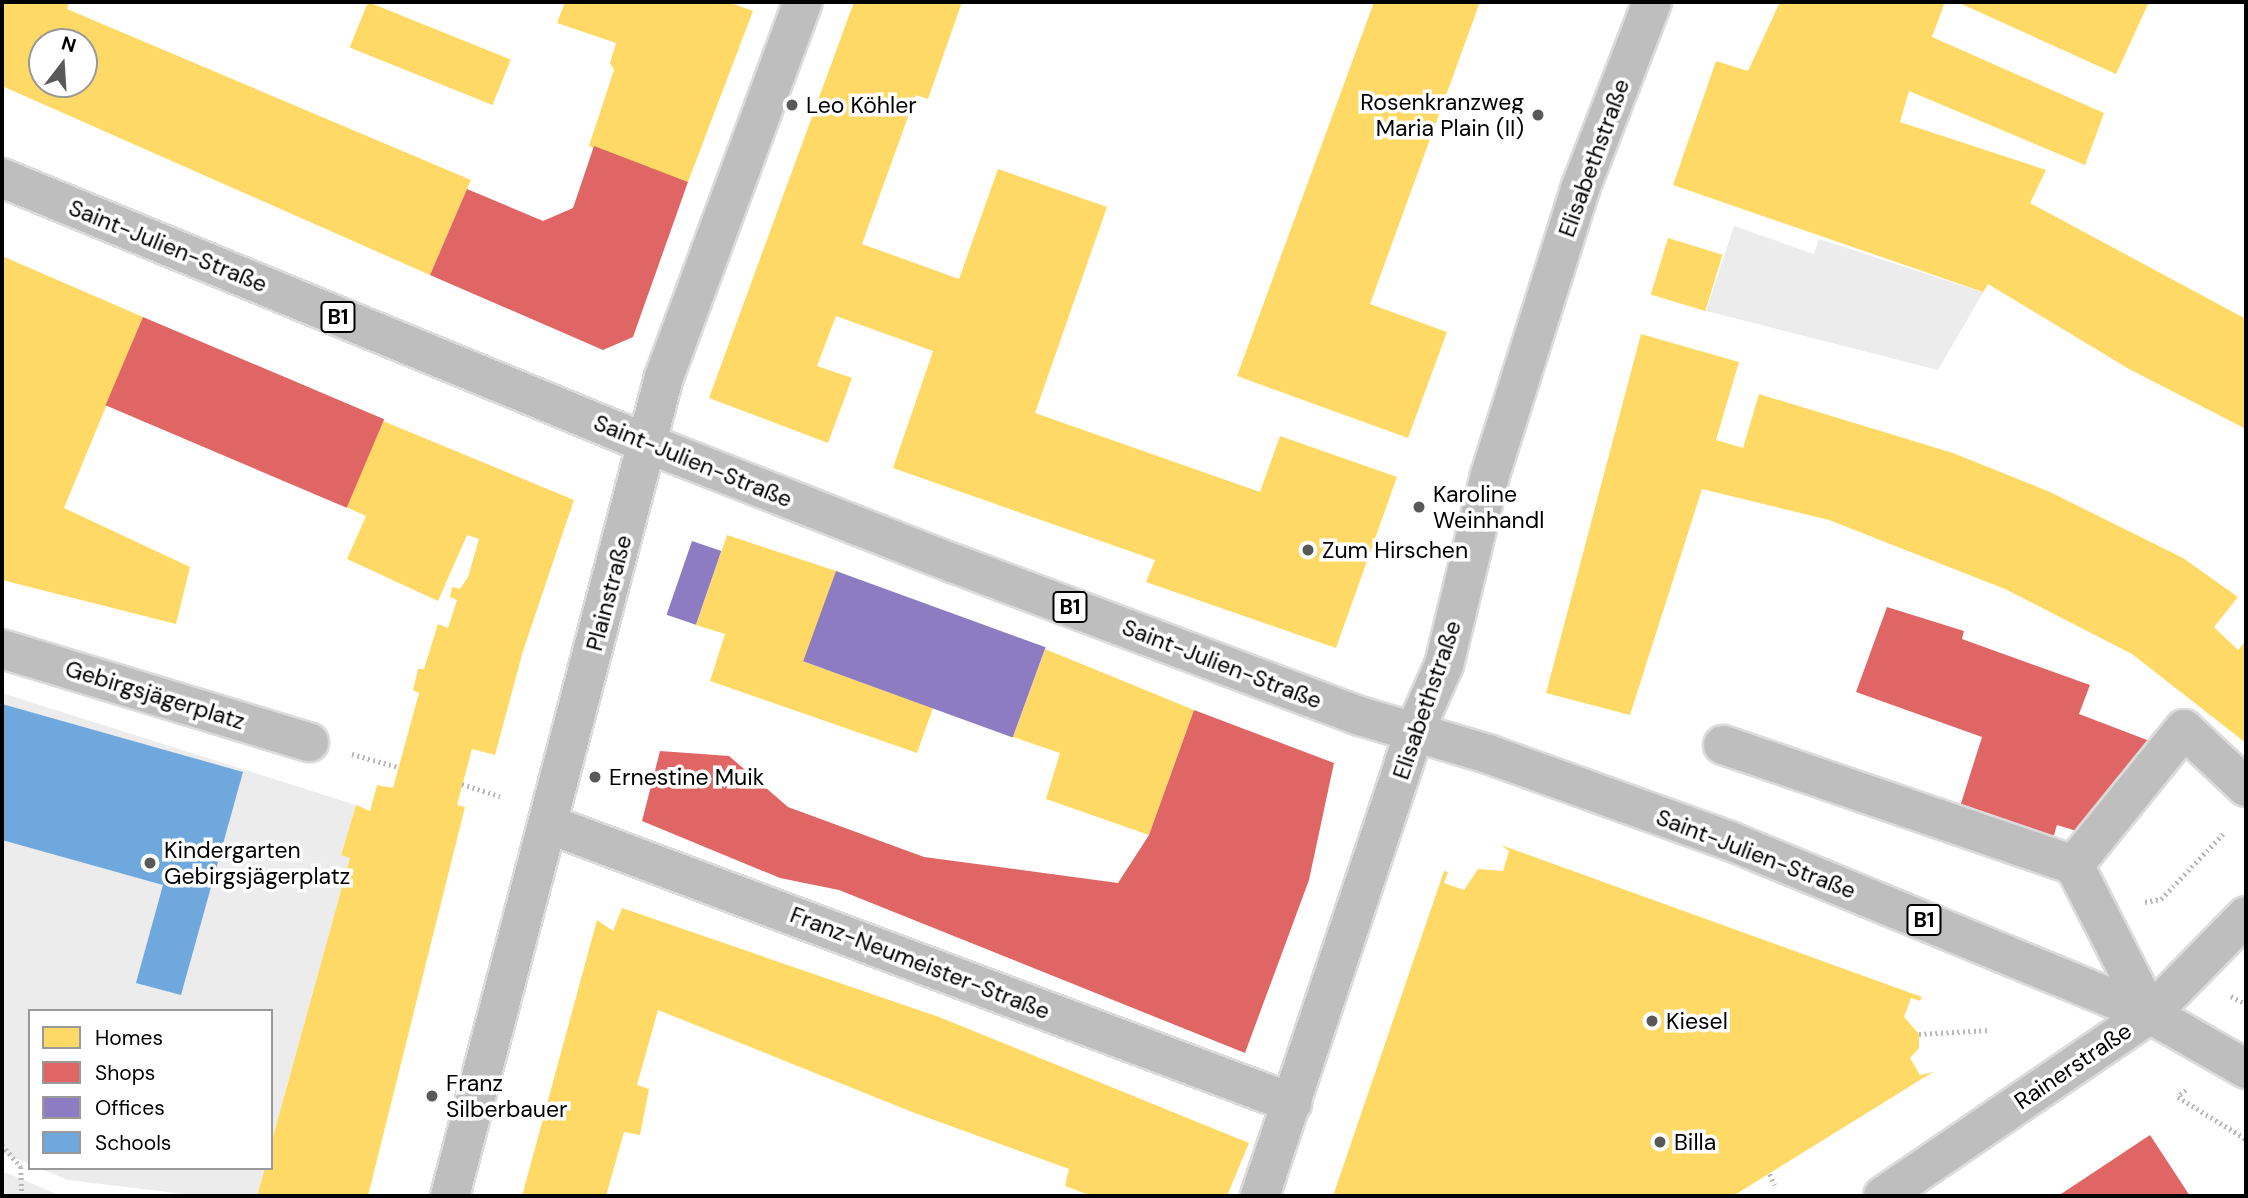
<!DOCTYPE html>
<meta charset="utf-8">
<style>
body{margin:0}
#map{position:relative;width:2248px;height:1198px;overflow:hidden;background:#fff;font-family:"DM Sans",sans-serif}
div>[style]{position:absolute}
.green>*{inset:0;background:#ececec}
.homes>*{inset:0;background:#ffd966;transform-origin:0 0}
.shops>*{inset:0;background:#e06666;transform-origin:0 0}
.offices>*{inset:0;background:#8e7cc3;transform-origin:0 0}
.schools>*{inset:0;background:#6fa8dc}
.path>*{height:4.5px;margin-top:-2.25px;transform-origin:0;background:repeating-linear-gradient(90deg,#b9b9b9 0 2px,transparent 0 5.5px)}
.roads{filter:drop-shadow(2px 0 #dbdbdb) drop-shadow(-2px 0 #dbdbdb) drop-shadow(0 2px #dbdbdb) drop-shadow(0 -2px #dbdbdb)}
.minor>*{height:38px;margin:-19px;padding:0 19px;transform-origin:19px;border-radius:19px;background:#bebebe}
.major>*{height:38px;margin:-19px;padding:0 19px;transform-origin:19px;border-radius:19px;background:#bebebe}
.dots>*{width:19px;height:19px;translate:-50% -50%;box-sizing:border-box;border:4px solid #fff;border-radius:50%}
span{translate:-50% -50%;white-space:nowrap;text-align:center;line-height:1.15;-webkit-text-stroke:7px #fff;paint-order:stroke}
.shield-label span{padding:2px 5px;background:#fff;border:2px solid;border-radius:5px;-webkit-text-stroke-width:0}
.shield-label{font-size:21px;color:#000;font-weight:700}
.poi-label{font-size:23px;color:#000}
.right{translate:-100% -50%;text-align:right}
.left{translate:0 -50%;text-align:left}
.street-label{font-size:23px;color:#000}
.frame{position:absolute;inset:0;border:4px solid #000;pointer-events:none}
.legend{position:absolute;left:28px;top:1009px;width:245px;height:161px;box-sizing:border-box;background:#fff;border:2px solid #999;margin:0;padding:9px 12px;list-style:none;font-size:21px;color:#000}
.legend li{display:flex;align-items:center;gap:14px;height:35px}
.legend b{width:35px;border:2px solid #999}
.north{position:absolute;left:28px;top:28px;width:70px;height:70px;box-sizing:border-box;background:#fff;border:2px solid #999;border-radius:50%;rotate:17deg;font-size:19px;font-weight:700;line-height:28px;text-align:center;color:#000}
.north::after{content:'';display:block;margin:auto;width:24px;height:32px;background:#595959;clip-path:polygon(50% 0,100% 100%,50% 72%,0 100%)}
</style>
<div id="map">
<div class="green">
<i style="clip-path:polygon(1734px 226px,1814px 254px,1819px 239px,1982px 292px,1988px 284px,1938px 370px,1706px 311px)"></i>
<i style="clip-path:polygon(2px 693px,356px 805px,341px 854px,350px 858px,271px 1144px,271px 1011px,30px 1011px,30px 1164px,2px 1153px)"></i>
<i style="clip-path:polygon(39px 1168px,265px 1168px,257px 1196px,201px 1196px,68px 1180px)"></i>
<i style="clip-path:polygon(2px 1171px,62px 1196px,2px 1196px)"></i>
</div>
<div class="homes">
<i style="clip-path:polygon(evenodd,2px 2px,69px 2px,67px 9px,471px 180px,430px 275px,2px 86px,2px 2px,42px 42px,84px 42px,84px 84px,42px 84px,42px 42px)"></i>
<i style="left:368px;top:2px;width:154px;height:49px;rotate:22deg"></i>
<i style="clip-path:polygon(565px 2px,728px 2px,753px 11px,688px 182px,589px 146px,614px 70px,610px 63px,616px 43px,557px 23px)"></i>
<i style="clip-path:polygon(854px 2px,962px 2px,928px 99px,916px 95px,862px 244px,959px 279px,998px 169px,1107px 207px,1035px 413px,1260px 492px,1280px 436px,1397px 477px,1336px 648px,1146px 582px,1155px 560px,893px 468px,933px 351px,836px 316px,817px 366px,852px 378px,828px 443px,709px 398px)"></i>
<i style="clip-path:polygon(1374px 2px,1480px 2px,1370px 304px,1447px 332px,1408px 438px,1237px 376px)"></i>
<i style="clip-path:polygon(1780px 2px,1945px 2px,1932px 37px,2104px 113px,2085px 165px,1909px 91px,1900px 122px,2046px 170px,2030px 203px,2246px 319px,2246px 429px,2129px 369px,1988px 284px,1983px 292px,1673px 185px,1716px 61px,1748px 71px)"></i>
<i style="clip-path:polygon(1957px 2px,2149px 2px,2116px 74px)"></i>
<i style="left:1668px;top:238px;width:57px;height:59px;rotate:17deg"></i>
<i style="clip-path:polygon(2px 256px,143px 317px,64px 508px,190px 567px,176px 624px,2px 580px)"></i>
<i style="clip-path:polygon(1641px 334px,1739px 362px,1716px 440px,1743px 448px,1759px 394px,1953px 453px,2050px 492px,2183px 558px,2238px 597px,2214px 627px,2238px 650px,2246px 641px,2246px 743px,2132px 654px,2005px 589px,1829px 520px,1702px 489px,1630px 715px,1546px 693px)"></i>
<i style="clip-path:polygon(383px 421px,574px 500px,523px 651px,495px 755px,472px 749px,457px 805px,465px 807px,368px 1196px,257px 1196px,265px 1168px,271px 1168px,271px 1144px,350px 858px,341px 855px,356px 805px,370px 811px,377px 785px,393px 788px,419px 693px,413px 690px,418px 669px,424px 669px,438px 624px,448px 628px,457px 600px,450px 597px,452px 587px,460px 589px,468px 577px,479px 539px,467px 535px,438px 601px,347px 559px,366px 516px,346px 507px)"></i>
<i style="clip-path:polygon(727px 535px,836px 571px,805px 662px,933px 708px,917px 753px,710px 681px,725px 634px,696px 625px)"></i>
<i style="clip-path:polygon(1045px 649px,1194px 710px,1149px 835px,1046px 799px,1060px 753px,1013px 737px)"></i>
<i style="clip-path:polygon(1501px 845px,1922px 997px,1920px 1001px,1911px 998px,1904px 1017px,1919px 1034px,1919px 1048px,1910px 1058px,1920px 1075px,1933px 1072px,1733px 1196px,1333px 1196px,1444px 871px,1448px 872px,1444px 883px,1464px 890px,1478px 869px,1503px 871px,1509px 851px)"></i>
<i style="clip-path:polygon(622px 908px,939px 1017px,1249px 1143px,1227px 1196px,1092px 1196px,1065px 1186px,1069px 1169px,912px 1112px,658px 1010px,637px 1085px,649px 1089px,640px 1135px,624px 1132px,606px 1196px,522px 1196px,597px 920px,613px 931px)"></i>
</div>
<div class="shops">
<i style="clip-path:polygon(594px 146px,688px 182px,633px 337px,603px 350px,430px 275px,467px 189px,543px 221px,573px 208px)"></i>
<i style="left:143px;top:317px;width:262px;height:96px;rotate:23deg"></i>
<i style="clip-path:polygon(1887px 607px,1964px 631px,1962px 639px,2090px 685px,2079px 714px,2168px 748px,2116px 843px,2057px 825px,2045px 865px,1951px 835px,1982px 737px,1856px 692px)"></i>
<i style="clip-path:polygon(1194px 710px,1334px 763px,1309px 880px,1245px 1053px,839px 890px,780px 878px,642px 821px,660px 751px,729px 756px,788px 807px,924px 857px,1118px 883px,1149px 835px)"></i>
<i style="clip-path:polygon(2150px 1135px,2190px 1196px,2058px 1196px)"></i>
</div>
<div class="offices">
<i style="left:692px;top:541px;width:31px;height:78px;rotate:19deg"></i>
<i style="left:836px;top:571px;width:223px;height:96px;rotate:20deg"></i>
</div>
<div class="schools">
<i style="clip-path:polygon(2px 704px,243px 772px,181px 995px,136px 983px,163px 885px,2px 840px)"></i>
</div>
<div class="path">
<i style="left:352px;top:754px;width:48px;rotate:15.8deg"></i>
<i style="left:462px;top:784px;width:40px;rotate:18deg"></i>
<i style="left:2145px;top:902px;width:16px;rotate:-11deg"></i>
<i style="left:2161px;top:899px;width:90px;rotate:-46.4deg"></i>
<i style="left:2231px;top:996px;width:17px;rotate:28deg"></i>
<i style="left:1919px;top:1034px;width:71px;rotate:-3.2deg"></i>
<i style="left:2186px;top:1090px;width:11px;rotate:139deg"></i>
<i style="left:2178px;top:1097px;width:80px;rotate:31.7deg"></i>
<i style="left:2px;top:1145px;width:29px;rotate:49deg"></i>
<i style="left:21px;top:1167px;width:29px;rotate:88deg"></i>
<i style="left:1770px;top:1174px;width:12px;rotate:66deg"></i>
</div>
<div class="roads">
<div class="minor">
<i style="left:2px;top:649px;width:321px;rotate:16.9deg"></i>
<i style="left:1723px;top:745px;width:371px;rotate:18.9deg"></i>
<i style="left:2074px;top:865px;width:167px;rotate:63deg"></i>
<i style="left:548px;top:824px;width:795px;rotate:20.56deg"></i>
<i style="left:2074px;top:865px;width:175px;rotate:-51deg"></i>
<i style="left:2184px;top:729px;width:85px;rotate:43.1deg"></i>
<i style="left:450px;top:1196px;width:846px;rotate:-75.36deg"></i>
<i style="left:664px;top:377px;width:400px;rotate:-69.7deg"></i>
<i style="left:1260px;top:1196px;width:491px;rotate:-71.6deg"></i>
<i style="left:1415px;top:730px;width:71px;rotate:-66deg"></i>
<i style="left:1444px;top:665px;width:195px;rotate:-76.4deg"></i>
<i style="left:1490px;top:475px;width:300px;rotate:-72.5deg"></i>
<i style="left:1580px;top:189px;width:200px;rotate:-68.9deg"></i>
<i style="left:1883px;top:1196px;width:323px;rotate:-34.3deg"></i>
<i style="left:2150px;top:1014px;width:137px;rotate:-45.6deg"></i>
</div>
<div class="major">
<i style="left:2px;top:178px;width:696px;rotate:22.37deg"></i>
<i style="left:646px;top:443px;width:332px;rotate:21.4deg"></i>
<i style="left:955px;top:564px;width:433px;rotate:20.6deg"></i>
<i style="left:1360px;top:716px;width:134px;rotate:16.5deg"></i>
<i style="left:1488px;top:754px;width:257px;rotate:19.8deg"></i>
<i style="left:1730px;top:841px;width:454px;rotate:22.4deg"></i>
<i style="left:2150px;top:1014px;width:111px;rotate:29.8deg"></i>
</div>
</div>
<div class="dots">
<i style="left:792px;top:105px;background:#595959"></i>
<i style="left:1538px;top:115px;background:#595959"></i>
<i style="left:1419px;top:507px;background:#595959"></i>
<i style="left:1308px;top:550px;background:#595959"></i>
<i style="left:595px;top:777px;background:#595959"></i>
<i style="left:150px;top:863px;background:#595959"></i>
<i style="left:1652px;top:1021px;background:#595959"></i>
<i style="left:432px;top:1096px;background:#595959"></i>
<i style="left:1660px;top:1142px;background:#595959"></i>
</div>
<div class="shield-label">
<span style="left:338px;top:317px">B1</span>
<span style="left:1070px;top:607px">B1</span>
<span style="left:1924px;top:920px">B1</span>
</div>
<div class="poi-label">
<span class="right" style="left:1524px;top:115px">Rosenkranzweg<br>Maria Plain (II)</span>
<span class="left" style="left:806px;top:105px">Leo Köhler</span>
<span class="left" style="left:1433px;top:507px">Karoline<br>Weinhandl</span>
<span class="left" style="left:1322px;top:550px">Zum Hirschen</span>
<span class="left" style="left:609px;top:777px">Ernestine Muik</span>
<span class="left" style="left:164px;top:863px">Kindergarten<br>Gebirgsjägerplatz</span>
<span class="left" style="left:1666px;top:1021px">Kiesel</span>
<span class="left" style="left:446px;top:1096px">Franz<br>Silberbauer</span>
<span class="left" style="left:1674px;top:1142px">Billa</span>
</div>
<div class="street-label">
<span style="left:1594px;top:158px;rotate:-70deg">Elisabethstraße</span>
<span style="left:168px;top:246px;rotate:22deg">Saint-Julien-Straße</span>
<span style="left:693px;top:461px;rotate:22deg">Saint-Julien-Straße</span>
<span style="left:609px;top:593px;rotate:-75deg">Plainstraße</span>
<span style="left:1222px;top:664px;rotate:21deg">Saint-Julien-Straße</span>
<span style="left:155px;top:695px;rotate:17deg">Gebirgsjägerplatz</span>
<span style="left:1427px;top:700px;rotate:-71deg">Elisabethstraße</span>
<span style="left:1756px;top:854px;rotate:21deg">Saint-Julien-Straße</span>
<span style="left:920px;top:963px;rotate:21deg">Franz-Neumeister-Straße</span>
<span style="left:2073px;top:1066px;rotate:-34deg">Rainerstraße</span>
</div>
<div class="frame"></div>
<ul class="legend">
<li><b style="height:19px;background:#ffd966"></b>Homes</li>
<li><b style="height:19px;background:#e06666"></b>Shops</li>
<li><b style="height:19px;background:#8e7cc3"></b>Offices</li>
<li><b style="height:19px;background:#6fa8dc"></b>Schools</li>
</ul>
<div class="north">N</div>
</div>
